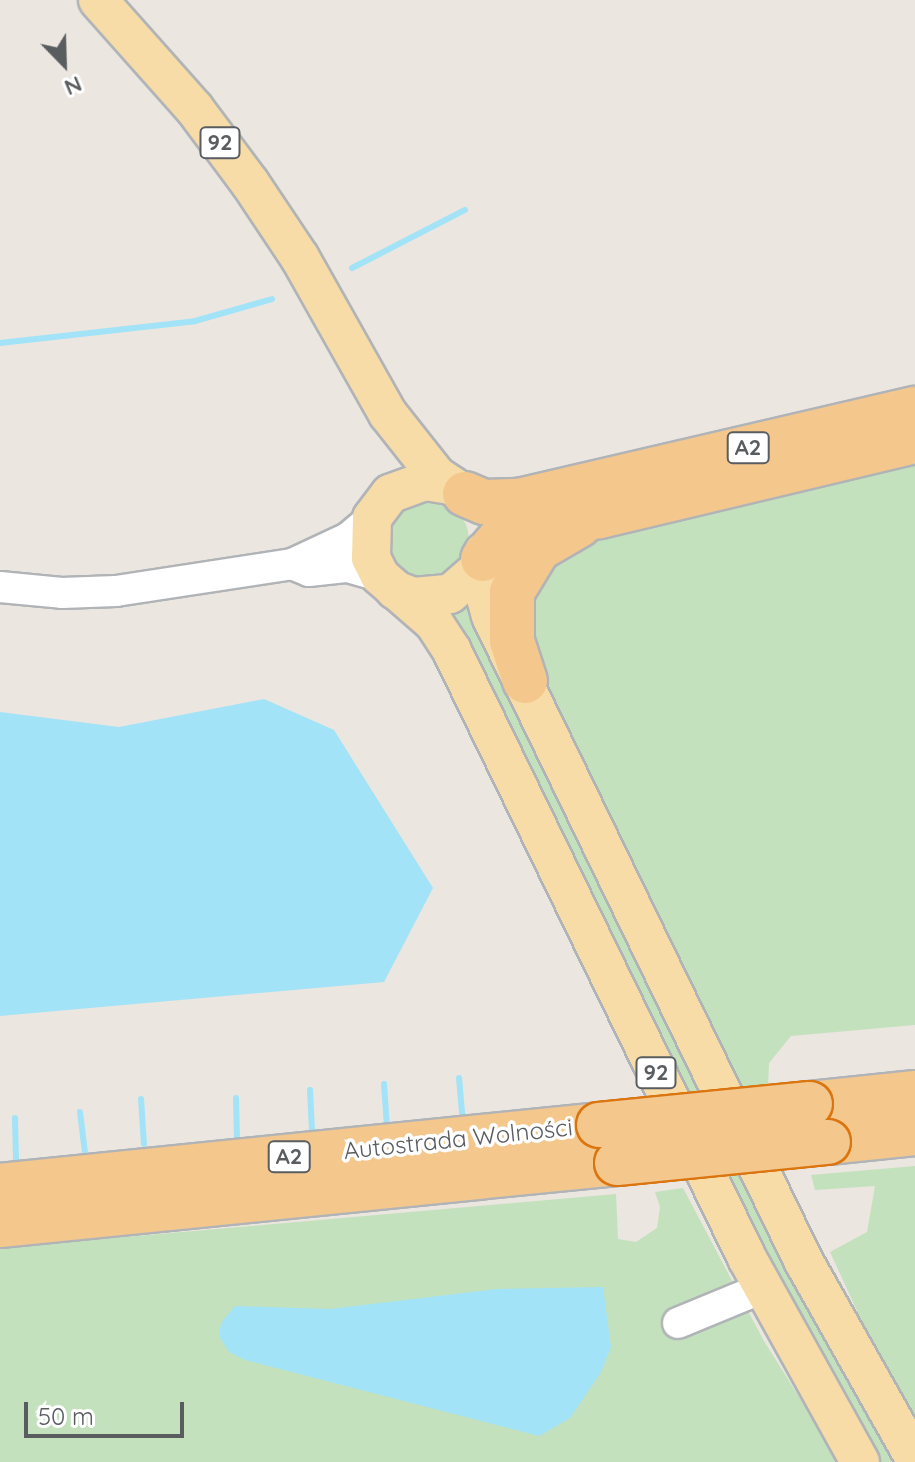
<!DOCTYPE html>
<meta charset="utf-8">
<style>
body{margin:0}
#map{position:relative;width:915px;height:1462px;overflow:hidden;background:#ebe6e0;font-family:Quicksand,sans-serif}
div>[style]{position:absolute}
.green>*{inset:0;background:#c4e1bd;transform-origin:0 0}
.round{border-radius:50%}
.water>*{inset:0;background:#a2e3f8}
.stream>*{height:6px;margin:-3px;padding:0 3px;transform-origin:3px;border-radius:3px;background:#a2e3f8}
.roads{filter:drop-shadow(2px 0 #b1b4b7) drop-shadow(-2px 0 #b1b4b7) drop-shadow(0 2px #b1b4b7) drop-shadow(0 -2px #b1b4b7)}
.minor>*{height:30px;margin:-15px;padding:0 15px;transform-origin:15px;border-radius:15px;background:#fff}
.major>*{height:38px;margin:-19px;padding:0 19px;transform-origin:19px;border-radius:19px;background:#f8dca7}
.highway>*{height:44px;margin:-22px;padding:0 22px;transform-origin:22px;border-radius:22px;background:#f4c78d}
.bridges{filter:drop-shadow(2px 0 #da7510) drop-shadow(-2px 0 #da7510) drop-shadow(0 2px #da7510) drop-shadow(0 -2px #da7510)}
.highway-bridge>*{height:44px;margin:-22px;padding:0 22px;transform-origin:22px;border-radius:22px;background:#f4c78d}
span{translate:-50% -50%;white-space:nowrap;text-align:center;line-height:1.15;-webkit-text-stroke:7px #fff;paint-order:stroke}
.shield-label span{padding:2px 6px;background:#fff;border:2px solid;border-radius:6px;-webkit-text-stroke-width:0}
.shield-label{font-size:22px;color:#595d60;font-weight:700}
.street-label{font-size:24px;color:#595d60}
.north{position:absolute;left:24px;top:24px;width:80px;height:80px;-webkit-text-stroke:6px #fff;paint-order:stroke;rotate:157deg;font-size:22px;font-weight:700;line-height:32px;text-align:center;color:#595d60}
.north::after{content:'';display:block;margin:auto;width:28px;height:36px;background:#595d60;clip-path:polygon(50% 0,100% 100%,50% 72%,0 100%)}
.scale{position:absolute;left:24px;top:1402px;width:160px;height:36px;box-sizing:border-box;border:4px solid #595d60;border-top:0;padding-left:10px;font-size:24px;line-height:28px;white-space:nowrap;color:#595d60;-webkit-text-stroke:6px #fff;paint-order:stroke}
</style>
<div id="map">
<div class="green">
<i style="clip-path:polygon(915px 457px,915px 1025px,791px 1036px,769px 1063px,768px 1089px,741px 1093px,543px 680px,524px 620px,544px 561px,623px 527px)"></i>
<i class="round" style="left:389px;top:500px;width:80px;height:80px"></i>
<i style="left:476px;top:598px;width:965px;height:37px;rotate:64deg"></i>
<i style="clip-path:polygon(915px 1166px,915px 1419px,881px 1363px,830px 1252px,867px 1232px,875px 1186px,815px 1190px,811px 1175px)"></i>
<i style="clip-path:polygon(683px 1188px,764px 1341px,840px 1462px,0 1462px,0 1248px,616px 1194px,618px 1239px,636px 1242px,657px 1228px,660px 1207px,655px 1192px)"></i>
</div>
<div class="water">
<i style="clip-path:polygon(264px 699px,334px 730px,433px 888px,384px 982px,0 1016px,0 712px,119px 727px)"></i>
<i style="clip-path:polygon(603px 1287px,611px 1347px,601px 1372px,570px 1418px,539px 1436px,245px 1360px,229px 1352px,219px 1336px,221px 1323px,235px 1306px,330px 1309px,497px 1289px)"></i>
</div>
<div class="stream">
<i style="left:352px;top:268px;width:127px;rotate:-27.2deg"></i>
<i style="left:0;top:343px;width:196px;rotate:-6.4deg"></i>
<i style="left:195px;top:321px;width:80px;rotate:-15.9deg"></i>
<i style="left:459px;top:1078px;width:37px;rotate:85deg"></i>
<i style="left:384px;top:1084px;width:39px;rotate:86deg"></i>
<i style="left:310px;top:1090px;width:41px;rotate:87.2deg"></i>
<i style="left:236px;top:1098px;width:40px;rotate:88.6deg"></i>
<i style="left:141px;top:1099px;width:45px;rotate:86.2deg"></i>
<i style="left:80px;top:1112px;width:39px;rotate:83deg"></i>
<i style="left:15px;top:1118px;width:42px;rotate:88.6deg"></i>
</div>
<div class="roads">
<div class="minor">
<i style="left:292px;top:564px;width:18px;rotate:22deg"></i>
<i style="left:309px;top:571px;width:39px;rotate:-6deg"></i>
<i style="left:348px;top:567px;width:33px;rotate:16deg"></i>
<i style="left:0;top:587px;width:62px;rotate:5.5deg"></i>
<i style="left:62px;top:593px;width:54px;rotate:-2.1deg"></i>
<i style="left:116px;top:591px;width:178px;rotate:-8.7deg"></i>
<i style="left:292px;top:564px;width:62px;rotate:-24.9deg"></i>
<i style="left:348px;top:538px;width:31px;rotate:-40deg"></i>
<i style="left:678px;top:1323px;width:92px;rotate:-22.4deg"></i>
</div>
<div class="major">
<i style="left:98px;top:0;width:144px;rotate:48.4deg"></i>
<i style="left:194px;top:108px;width:94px;rotate:53.3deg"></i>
<i style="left:250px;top:183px;width:90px;rotate:56.3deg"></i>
<i style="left:300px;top:258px;width:179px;rotate:60.6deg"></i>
<i style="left:388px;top:414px;width:79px;rotate:51.7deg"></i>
<i style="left:437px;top:476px;width:24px;rotate:33deg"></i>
<i style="left:450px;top:485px;width:25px;rotate:-171deg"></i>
<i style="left:425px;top:481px;width:37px;rotate:160deg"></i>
<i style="left:390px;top:494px;width:30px;rotate:127deg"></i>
<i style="left:372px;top:518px;width:40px;rotate:91.4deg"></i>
<i style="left:371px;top:558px;width:20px;rotate:63deg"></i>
<i style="left:380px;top:576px;width:72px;rotate:41deg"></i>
<i style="left:434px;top:623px;width:33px;rotate:57deg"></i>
<i style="left:452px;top:651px;width:675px;rotate:64.08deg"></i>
<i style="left:747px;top:1258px;width:233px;rotate:61deg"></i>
<i style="left:478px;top:570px;width:48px;rotate:74.2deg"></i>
<i style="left:491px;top:616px;width:716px;rotate:64.15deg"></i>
<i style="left:803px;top:1260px;width:228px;rotate:60.6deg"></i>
<i style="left:395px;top:590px;width:19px;rotate:21deg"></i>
<i style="left:413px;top:597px;width:37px;rotate:-5deg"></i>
<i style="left:450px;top:594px;width:37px;rotate:-41deg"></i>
<i style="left:478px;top:570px;width:19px;rotate:-72deg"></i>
</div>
<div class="highway">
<i style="left:465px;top:494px;width:21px;rotate:23deg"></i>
<i style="left:484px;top:502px;width:35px;rotate:-2deg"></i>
<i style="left:519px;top:501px;width:407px;rotate:-13.1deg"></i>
<i style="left:483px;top:559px;width:25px;rotate:-50deg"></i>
<i style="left:499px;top:540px;width:25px;rotate:-29deg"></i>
<i style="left:521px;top:528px;width:80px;rotate:-8.6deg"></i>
<i style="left:600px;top:516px;width:324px;rotate:-13.4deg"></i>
<i style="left:525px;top:681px;width:42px;rotate:-108deg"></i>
<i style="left:512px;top:641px;width:49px;rotate:-90deg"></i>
<i style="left:512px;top:592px;width:50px;rotate:-58.8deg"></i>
<i style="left:538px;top:549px;width:48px;rotate:-30.3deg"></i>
<i style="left:810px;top:1104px;width:106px;rotate:-6deg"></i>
<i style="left:828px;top:1142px;width:87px;rotate:-5.9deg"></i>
<i style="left:0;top:1186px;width:602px;rotate:-5.81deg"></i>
<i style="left:0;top:1225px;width:620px;rotate:-5.74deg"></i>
</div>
</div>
<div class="bridges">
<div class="highway-bridge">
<i style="left:599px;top:1125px;width:212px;rotate:-5.7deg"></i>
<i style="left:617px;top:1163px;width:212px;rotate:-5.7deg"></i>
</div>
</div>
<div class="shield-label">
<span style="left:220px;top:143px">92</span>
<span style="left:748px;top:448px">A2</span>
<span style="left:656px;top:1073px">92</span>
<span style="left:289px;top:1157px">A2</span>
</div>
<div class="street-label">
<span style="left:458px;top:1139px;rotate:-6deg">Autostrada Wolności</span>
</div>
<div class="north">N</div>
<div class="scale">50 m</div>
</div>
